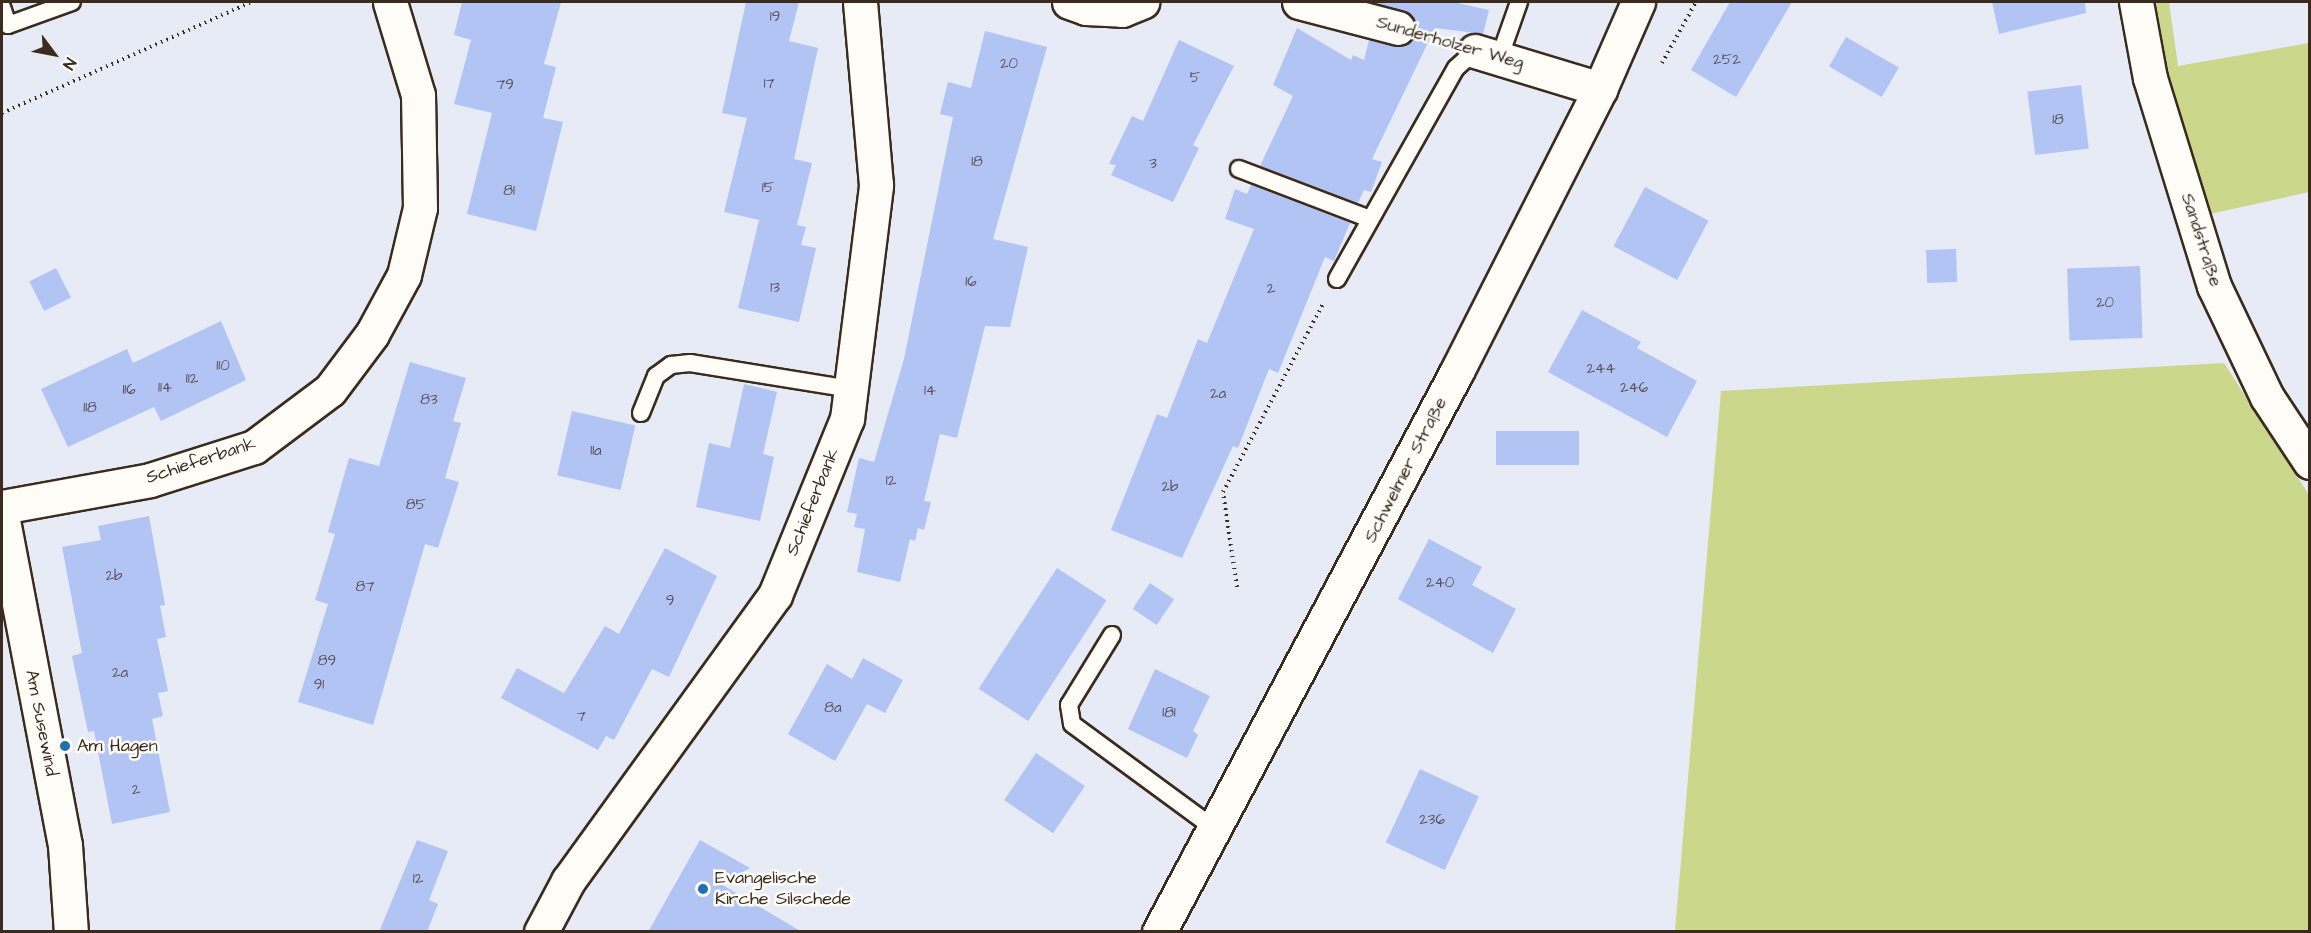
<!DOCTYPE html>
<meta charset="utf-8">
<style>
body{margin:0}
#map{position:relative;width:2311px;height:933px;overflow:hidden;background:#e6ebf6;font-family:"Architects Daughter",sans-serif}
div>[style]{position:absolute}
.green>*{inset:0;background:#cbd78a}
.building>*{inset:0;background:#b2c4f4;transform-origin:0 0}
.path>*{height:4px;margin-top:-2px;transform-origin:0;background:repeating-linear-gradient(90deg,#3b2a1e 0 1.5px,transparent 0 6px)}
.roads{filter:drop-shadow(2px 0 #3b2a1e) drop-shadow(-2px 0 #3b2a1e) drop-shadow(0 2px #3b2a1e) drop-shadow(0 -2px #3b2a1e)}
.service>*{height:16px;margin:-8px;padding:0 8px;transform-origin:8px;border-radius:8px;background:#fdfcf7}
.minor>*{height:33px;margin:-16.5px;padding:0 16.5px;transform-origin:16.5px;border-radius:16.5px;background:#fdfcf7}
.primary>*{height:33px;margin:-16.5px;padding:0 16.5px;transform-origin:16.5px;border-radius:16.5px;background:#fdfcf7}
.dots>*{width:16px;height:16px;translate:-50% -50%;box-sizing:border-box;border:3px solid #fdfcf7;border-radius:50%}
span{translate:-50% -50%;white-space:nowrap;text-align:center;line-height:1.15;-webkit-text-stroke:5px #fdfcf7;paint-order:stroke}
.number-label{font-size:15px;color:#595054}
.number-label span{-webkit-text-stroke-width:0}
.street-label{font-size:18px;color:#3b2a1e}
.poi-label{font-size:18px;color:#3b2a1e}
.left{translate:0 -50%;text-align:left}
.frame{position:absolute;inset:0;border:3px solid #3b2a1e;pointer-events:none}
.north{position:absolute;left:24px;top:24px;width:60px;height:60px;-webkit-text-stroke:4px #fdfcf7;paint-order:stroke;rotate:122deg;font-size:16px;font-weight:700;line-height:24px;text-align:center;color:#3b2a1e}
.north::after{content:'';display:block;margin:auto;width:21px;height:27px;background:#3b2a1e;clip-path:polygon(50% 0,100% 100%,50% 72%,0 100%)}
</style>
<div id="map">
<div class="green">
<i style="clip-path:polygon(2151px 2px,2169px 2px,2178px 66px,2309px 43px,2309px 192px,2210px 214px,2198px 212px,2167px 93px)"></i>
<i style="clip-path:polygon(2224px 363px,2309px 495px,2309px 931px,1675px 931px,1721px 391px)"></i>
</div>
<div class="building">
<i style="clip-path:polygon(462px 2px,561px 2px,544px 64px,556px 67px,543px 118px,563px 122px,536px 231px,467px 214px,492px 113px,454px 104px,471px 40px,454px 35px)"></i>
<i style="clip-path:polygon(746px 2px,799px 2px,789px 41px,818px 48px,794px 159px,812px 163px,797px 225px,806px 227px,801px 245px,816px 248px,799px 322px,738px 308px,759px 220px,724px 212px,747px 118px,722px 113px)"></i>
<i style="clip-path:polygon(1374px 2px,1453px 2px,1489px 10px,1483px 34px,1435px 28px,1372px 159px,1382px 162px,1371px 192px,1364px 190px,1358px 203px,1260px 166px,1293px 96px,1273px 85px,1297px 28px,1351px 60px,1353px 55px,1364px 60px,1369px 40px,1394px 46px,1412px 41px,1416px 24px,1412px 15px)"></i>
<i style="clip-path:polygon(1730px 2px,1792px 2px,1736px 97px,1691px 70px)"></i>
<i style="clip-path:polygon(1992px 2px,2085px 2px,2086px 13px,1999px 34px)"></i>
<i style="clip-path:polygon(985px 31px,1047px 47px,993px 239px,1028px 247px,1010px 327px,985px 326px,957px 438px,940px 434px,924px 501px,931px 502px,924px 530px,918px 528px,915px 541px,910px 539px,900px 582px,857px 572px,865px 529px,854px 527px,857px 514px,847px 512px,859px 458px,874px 462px,904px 359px,953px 117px,940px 114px,948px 82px,971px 88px)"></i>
<i style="left:1846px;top:37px;width:61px;height:34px;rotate:30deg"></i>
<i style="clip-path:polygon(1179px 40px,1234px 66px,1193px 145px,1199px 148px,1173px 202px,1111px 175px,1116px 165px,1109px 164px,1132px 116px,1143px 121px)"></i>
<i style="left:2081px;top:85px;width:64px;height:54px;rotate:83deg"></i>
<i style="clip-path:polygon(1251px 185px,1350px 223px,1334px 261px,1325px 257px,1278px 373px,1269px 369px,1238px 448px,1233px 446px,1182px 558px,1111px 530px,1157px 414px,1167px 418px,1198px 339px,1207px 343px,1254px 229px,1225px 219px,1235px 189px,1247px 194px)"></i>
<i style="left:1645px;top:187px;width:72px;height:67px;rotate:28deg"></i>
<i style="left:1956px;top:249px;width:33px;height:30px;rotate:88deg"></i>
<i style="left:2140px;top:266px;width:72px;height:73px;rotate:88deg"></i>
<i style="left:56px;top:268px;width:33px;height:30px;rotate:63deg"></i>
<i style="clip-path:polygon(1582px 310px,1641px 342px,1637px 348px,1697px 381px,1667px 437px,1548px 372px)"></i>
<i style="clip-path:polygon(221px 321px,246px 380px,161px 421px,154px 407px,68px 447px,41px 389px,127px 349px,133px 363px)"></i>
<i style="clip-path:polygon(410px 362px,466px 378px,453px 421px,461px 423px,445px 478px,459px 482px,438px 548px,425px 544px,373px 725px,298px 702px,328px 604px,315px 600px,335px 534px,328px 532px,349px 458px,379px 466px)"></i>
<i style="clip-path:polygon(744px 384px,777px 392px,763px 454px,774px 457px,760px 521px,696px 507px,709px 443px,730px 448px)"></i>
<i style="left:572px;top:411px;width:65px;height:66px;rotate:13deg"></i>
<i style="left:1496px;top:431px;width:83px;height:34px"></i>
<i style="clip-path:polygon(149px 516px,165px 605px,160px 606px,166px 637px,157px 639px,168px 691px,158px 693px,163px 716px,152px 719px,170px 812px,112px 824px,94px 731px,88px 732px,72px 656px,82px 653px,62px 547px,101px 540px,98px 526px)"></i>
<i style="clip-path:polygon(1429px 539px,1482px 567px,1472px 585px,1516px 609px,1493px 653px,1398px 599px)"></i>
<i style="clip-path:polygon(665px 548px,717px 576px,669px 677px,652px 669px,614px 740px,606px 736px,598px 750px,501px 698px,517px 668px,564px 693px,605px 626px,619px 634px)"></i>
<i style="left:1057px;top:568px;width:59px;height:144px;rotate:33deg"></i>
<i style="left:1150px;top:583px;width:29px;height:31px;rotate:34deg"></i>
<i style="clip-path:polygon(863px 658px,903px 680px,885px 713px,867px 704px,835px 761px,788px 734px,827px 664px,852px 679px)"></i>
<i style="clip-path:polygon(1155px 669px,1210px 696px,1193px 731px,1198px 735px,1187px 758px,1128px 729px)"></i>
<i style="left:1036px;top:753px;width:59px;height:57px;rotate:34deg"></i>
<i style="left:1420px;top:769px;width:65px;height:81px;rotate:25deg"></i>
<i style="clip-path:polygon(417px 840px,448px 851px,429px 900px,438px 904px,427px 932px,379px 932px)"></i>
<i style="clip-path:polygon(700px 840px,750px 868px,721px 884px,802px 932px,648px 932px)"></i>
</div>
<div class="path">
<i style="left:1662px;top:63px;width:70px;rotate:-60.9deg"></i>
<i style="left:2px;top:113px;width:273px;rotate:-24deg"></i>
<i style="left:1237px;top:587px;width:96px;rotate:-98.4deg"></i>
<i style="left:1223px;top:492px;width:215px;rotate:-62deg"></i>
</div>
<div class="roads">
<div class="service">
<i style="left:2px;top:7px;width:19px;rotate:72deg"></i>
<i style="left:8px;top:25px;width:68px;rotate:-19.8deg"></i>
<i style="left:1500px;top:56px;width:57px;rotate:-70.6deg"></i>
<i style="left:1239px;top:169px;width:140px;rotate:20.9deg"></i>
<i style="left:1337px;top:279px;width:242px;rotate:-60.6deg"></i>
<i style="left:1456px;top:68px;width:25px;rotate:-42deg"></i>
<i style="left:641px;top:413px;width:40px;rotate:-68deg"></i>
<i style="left:656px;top:376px;width:19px;rotate:-36deg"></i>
<i style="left:671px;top:365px;width:19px;rotate:-6deg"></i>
<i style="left:690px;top:363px;width:162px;rotate:9.2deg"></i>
<i style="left:1112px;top:635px;width:82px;rotate:121.6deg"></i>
<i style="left:1069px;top:705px;width:19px;rotate:81deg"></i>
<i style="left:1072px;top:724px;width:177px;rotate:36.3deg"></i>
</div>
<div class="minor">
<i style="left:1069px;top:2px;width:18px;rotate:19deg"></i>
<i style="left:1086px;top:8px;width:36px;rotate:3deg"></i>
<i style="left:1122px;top:10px;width:22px;rotate:-22deg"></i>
<i style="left:1299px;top:2px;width:102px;rotate:14.7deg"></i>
<i style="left:2136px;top:2px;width:77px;rotate:79.6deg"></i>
<i style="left:2150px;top:78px;width:218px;rotate:72.9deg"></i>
<i style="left:2214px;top:286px;width:123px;rotate:64.5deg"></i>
<i style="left:2267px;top:397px;width:78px;rotate:56.5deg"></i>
<i style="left:1475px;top:51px;width:131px;rotate:16.9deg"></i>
<i style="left:2px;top:507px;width:150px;rotate:-10.3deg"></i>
<i style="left:150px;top:480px;width:109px;rotate:-17.6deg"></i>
<i style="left:254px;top:447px;width:95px;rotate:-36.9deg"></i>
<i style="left:330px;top:390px;width:70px;rotate:-53.1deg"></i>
<i style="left:372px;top:334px;width:67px;rotate:-61.5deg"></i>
<i style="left:404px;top:275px;width:69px;rotate:-76.6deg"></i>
<i style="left:420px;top:208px;width:113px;rotate:-91deg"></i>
<i style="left:418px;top:95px;width:97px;rotate:-106.8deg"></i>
<i style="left:2px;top:515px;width:336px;rotate:79.2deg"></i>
<i style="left:65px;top:845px;width:87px;rotate:86.1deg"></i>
<i style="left:541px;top:932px;width:58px;rotate:-62.1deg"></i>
<i style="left:568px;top:881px;width:353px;rotate:-54.1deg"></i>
<i style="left:775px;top:595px;width:190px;rotate:-67.8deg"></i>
<i style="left:847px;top:419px;width:236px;rotate:-82.9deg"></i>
<i style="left:876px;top:185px;width:184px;rotate:-95deg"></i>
</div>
<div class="primary">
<i style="left:1159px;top:932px;width:635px;rotate:-62.02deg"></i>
<i style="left:1457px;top:371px;width:316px;rotate:-63.1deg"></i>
<i style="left:1600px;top:89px;width:95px;rotate:-66.4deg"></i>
</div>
</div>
<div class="dots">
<i style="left:65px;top:746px;background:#1f6fb2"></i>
<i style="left:703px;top:889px;background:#1f6fb2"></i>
</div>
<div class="number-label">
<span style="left:775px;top:17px">19</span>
<span style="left:1727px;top:60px">252</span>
<span style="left:1009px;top:64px">20</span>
<span style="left:1195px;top:78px">5</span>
<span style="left:769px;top:84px">17</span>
<span style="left:505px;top:85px">79</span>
<span style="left:2058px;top:120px">18</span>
<span style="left:977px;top:162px">18</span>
<span style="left:1153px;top:164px">3</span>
<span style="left:768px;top:188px">15</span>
<span style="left:509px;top:191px">81</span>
<span style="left:971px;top:282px">16</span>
<span style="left:775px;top:288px">13</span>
<span style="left:1271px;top:289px">2</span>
<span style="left:2105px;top:303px">20</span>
<span style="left:223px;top:366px">110</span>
<span style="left:1601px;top:369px">244</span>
<span style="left:192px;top:379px">112</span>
<span style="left:165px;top:388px">114</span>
<span style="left:1634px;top:388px">246</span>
<span style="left:129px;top:390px">116</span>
<span style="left:930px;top:391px">14</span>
<span style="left:1218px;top:394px">2a</span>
<span style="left:429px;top:400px">83</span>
<span style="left:90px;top:408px">118</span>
<span style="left:596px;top:451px">11a</span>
<span style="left:891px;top:481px">12</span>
<span style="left:1170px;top:487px">2b</span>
<span style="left:416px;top:505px">85</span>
<span style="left:114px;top:576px">2b</span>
<span style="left:1440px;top:583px">240</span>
<span style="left:365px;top:587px">87</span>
<span style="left:670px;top:601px">9</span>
<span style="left:327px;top:661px">89</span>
<span style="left:120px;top:673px">2a</span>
<span style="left:319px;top:685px">91</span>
<span style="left:833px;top:708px">8a</span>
<span style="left:1169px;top:713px">181</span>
<span style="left:581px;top:717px">7</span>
<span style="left:136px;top:790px">2</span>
<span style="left:1432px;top:820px">236</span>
<span style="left:418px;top:879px">12</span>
</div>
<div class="street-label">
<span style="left:1450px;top:43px;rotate:16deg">Sunderholzer Weg</span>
<span style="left:2201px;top:240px;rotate:72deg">Sandstraße</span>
<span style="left:201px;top:461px;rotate:-18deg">Schieferbank</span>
<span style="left:1406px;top:470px;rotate:-63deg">Schwelmer Straße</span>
<span style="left:813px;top:502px;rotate:-68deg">Schieferbank</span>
<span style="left:41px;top:723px;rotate:79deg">Am Susewind</span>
</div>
<div class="poi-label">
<span class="left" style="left:77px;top:746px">Am Hagen</span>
<span class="left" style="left:715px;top:889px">Evangelische<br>Kirche Silschede</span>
</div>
<div class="frame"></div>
<div class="north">N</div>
</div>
